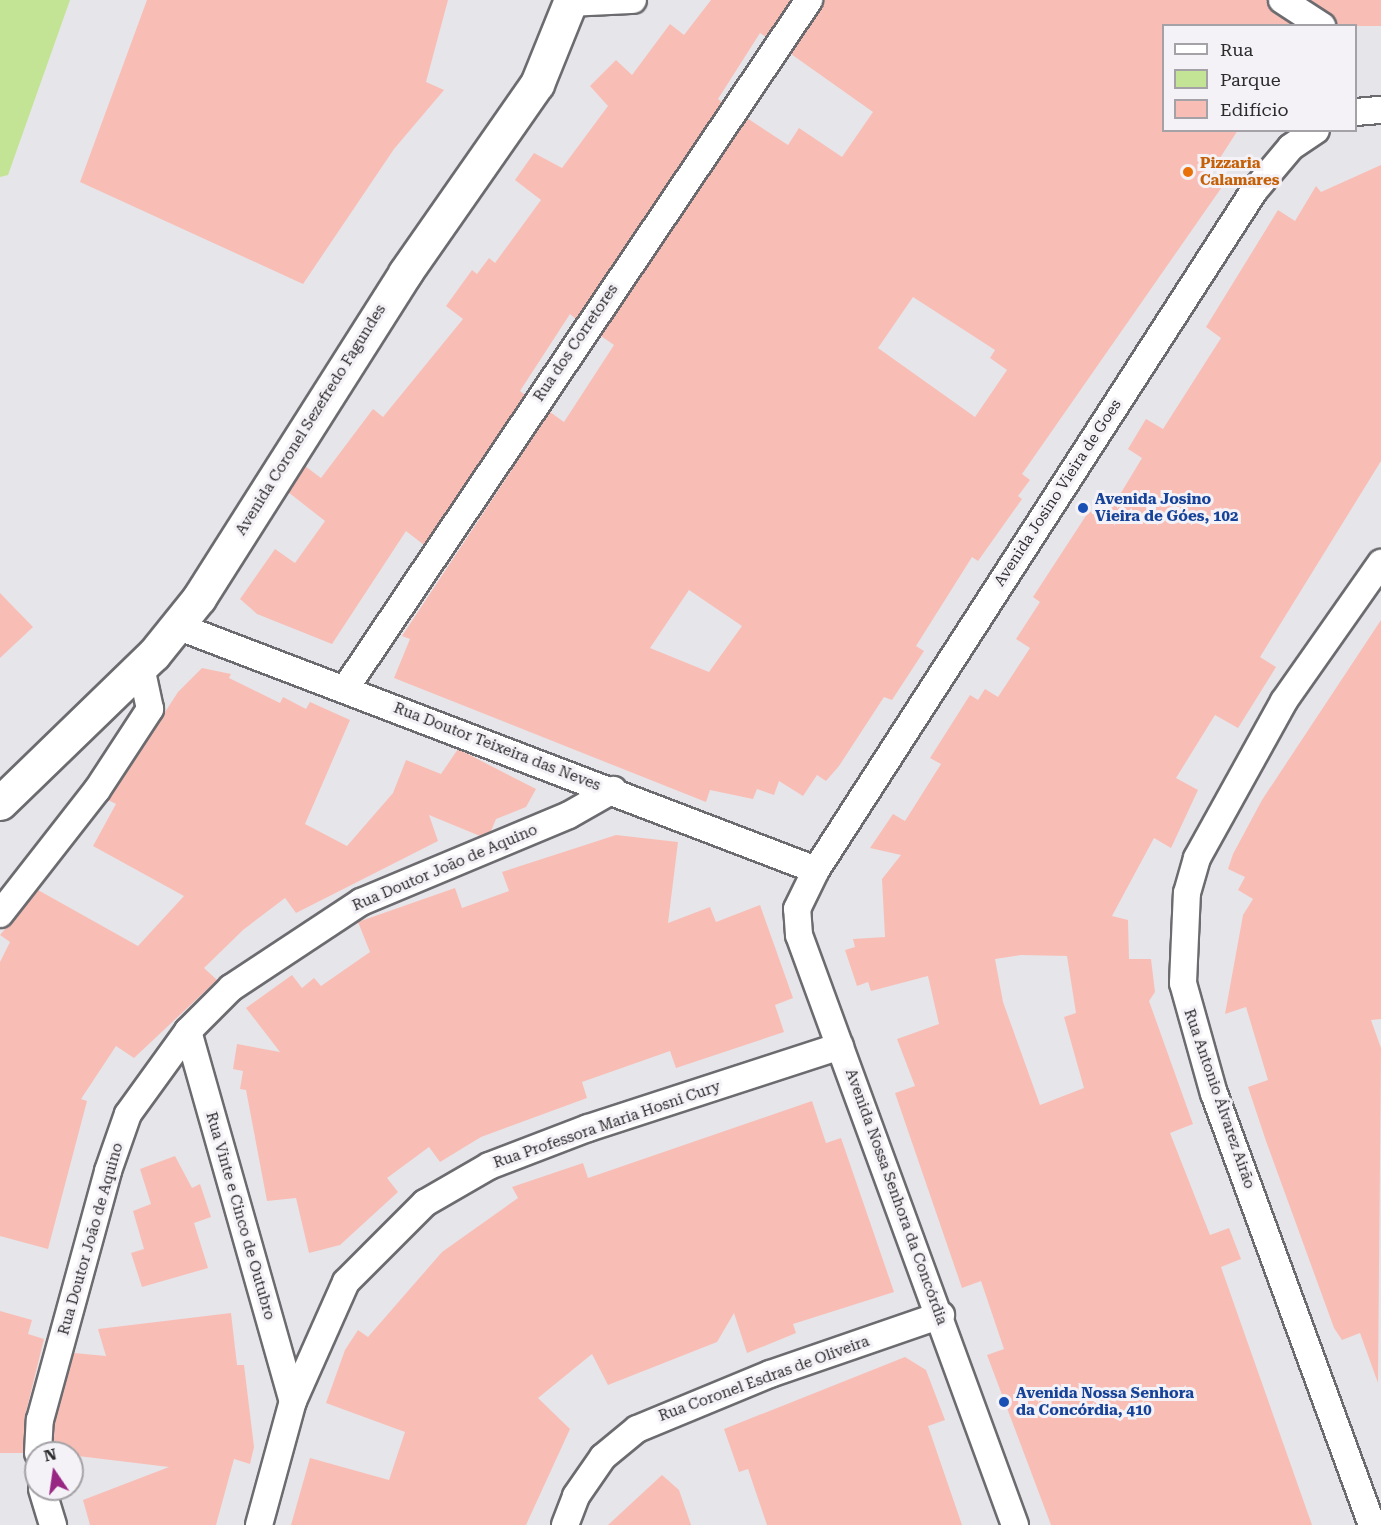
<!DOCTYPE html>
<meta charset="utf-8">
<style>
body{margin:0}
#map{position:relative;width:1381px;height:1525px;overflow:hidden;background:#e6e5e9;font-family:"Roboto Serif",serif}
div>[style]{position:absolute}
.green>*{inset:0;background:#c3e495}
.building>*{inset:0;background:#f8beb6}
.roads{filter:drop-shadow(2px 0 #6c6b6f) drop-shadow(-2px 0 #6c6b6f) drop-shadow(0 2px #6c6b6f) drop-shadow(0 -2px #6c6b6f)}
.street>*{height:26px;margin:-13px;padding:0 13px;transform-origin:13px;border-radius:13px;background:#fff}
.secondary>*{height:33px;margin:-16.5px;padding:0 16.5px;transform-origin:16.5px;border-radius:16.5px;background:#fff}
.dots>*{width:16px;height:16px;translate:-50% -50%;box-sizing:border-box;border:3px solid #f4f2f6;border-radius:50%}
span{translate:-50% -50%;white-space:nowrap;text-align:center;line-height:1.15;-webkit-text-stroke:6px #f4f2f6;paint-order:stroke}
.food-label{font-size:15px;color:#c56008;font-weight:700}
.left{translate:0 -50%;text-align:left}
.street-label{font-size:15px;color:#2c2b2d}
.transit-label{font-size:15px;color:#164399;font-weight:700}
.legend{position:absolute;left:1162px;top:24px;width:195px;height:108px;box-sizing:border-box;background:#f4f2f6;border:2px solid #a4a2a6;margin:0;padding:8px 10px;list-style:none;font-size:18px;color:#2c2b2d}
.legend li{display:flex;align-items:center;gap:12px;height:30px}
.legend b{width:30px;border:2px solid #a4a2a6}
.north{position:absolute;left:24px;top:1441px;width:60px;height:60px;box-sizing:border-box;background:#f4f2f6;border:2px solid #a4a2a6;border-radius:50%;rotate:347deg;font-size:16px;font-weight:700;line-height:24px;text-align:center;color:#2c2b2d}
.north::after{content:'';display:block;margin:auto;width:21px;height:27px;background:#982683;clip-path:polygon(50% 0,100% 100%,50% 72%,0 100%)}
</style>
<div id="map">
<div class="green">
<i style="clip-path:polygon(0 0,70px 0,8px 175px,0 177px)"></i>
</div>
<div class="building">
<i style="clip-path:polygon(147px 0,448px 0,426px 82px,444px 90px,394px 149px,303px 284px,80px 182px)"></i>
<i style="clip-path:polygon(711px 0,791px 0,766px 37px,760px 33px,718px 99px,722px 102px,576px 319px,570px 314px,520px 391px,525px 395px,424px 545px,406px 531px,332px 644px,257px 614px,240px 599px,275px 549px,295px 563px,325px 521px,288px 492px,305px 466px,321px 478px,373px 409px,383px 417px,463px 319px,446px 306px,472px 270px,477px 274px,489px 258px,495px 263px,541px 200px,515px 180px,534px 153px,562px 168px,608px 106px,590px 86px,616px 60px,632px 75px,670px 24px,684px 35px)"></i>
<i style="clip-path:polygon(evenodd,824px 0,1267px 0,1273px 12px,1294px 26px,1164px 26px,1164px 130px,1238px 130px,1209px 175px,1224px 184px,1022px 474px,1030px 480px,1018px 496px,1022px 499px,978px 561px,972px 557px,916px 646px,924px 651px,892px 700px,884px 697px,839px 766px,826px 781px,817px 775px,803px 796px,779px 781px,774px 795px,757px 789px,753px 799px,710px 790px,706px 802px,394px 678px,410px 639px,402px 636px,550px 412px,564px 422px,614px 345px,601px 336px,747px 118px,788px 145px,799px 128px,842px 157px,873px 112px,791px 54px,824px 0,913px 297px,995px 350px,990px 358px,1007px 370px,975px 417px,878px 348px,913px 297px,824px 0,689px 590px,742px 626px,709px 672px,650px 648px,689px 590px)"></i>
<i style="clip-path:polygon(1310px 0,1381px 0,1381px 26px,1337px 26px,1331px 14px)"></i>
<i style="clip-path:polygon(evenodd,1381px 165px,1381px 461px,1260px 657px,1276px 667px,1238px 728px,1215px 715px,1176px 778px,1198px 790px,1171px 848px,1154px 838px,1112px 916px,1128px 920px,1129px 959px,1151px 959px,1155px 992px,1149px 1001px,1193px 1124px,1170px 1133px,1210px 1235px,1229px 1228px,1241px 1259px,1221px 1267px,1312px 1525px,1051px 1525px,987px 1355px,1004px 1349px,981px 1281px,962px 1288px,895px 1093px,915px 1086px,897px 1039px,939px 1024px,928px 976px,871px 991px,868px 982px,857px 986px,845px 950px,855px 947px,853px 939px,885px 937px,882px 879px,901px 855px,870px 848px,893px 814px,905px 821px,941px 764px,930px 758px,970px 695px,978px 700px,985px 689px,998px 697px,1030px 648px,1016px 639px,1040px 602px,1033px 597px,1089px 511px,1104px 521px,1142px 458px,1128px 449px,1146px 419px,1163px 429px,1221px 338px,1206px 327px,1278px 210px,1295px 221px,1316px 186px,1321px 192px,1381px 165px,1021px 955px,1067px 956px,1076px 1013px,1064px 1017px,1084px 1088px,1040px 1105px,1003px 1002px,995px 959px,1021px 955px)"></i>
<i style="clip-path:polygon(0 593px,33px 627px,0 658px)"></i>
<i style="clip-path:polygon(1381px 620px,1381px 1019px,1371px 1020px,1381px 1048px,1378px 1383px,1360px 1333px,1342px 1340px,1334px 1328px,1266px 1141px,1248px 1087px,1268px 1080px,1246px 1007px,1225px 1014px,1243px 915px,1253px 899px,1238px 890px,1245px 877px,1228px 869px,1233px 854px,1262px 800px)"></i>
<i style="clip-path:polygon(202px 668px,231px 674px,229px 678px,280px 703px,283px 697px,306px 709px,310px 702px,350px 720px,305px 824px,347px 846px,393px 793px,406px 760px,441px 774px,458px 749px,536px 789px,526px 807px,496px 819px,491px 831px,480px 836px,429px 815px,438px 841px,296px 913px,285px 898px,243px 930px,204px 968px,217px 980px,134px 1058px,116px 1046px,81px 1099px,87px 1101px,48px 1249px,0 1236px,0 962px,10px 942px,0 935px,38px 890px,138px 946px,184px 896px,93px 846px,116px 804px,108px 800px,178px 692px)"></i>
<i style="clip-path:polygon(616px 835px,678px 842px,668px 923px,710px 907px,716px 922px,760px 905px,793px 998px,775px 1005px,784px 1032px,676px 1068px,670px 1051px,582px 1082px,587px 1098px,481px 1137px,440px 1162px,429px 1147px,387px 1178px,398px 1192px,340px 1245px,309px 1253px,296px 1198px,267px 1201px,246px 1090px,240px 1089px,243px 1071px,233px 1069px,237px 1044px,280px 1052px,246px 1008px,292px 975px,302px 988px,314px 978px,321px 986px,370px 952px,358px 922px,455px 888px,462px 908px,509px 891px,502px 872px)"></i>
<i style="clip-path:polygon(812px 1101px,826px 1143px,841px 1138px,894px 1292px,793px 1324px,796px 1333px,747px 1353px,734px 1313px,717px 1342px,608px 1385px,592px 1354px,538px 1398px,570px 1429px,526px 1525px,291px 1525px,310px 1458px,389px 1480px,405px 1432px,326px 1403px,345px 1350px,358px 1330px,368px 1337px,442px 1252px,518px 1198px,512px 1187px,583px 1163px,588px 1178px)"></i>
<i style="clip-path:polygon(175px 1156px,192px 1188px,200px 1184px,211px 1217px,194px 1223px,208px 1268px,142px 1287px,131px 1253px,144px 1249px,133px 1211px,151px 1204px,140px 1169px)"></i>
<i style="clip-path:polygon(0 1311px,32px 1320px,28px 1334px,44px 1339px,25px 1416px,23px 1453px,0 1453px)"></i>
<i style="clip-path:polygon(231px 1313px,237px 1365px,244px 1365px,254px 1447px,250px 1464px,234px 1459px,216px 1525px,90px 1525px,83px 1500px,169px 1467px,53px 1453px,55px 1422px,74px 1353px,106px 1356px,98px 1329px)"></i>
<i style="clip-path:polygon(905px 1357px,926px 1370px,945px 1420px,928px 1426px,962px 1525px,767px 1525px,748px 1469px,739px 1472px,724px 1429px)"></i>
<i style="clip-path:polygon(662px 1475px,679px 1490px,691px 1525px,608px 1525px)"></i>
</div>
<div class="roads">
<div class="street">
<i style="left:1282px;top:0;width:48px;rotate:33deg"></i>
<i style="left:571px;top:3px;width:62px;rotate:-2.8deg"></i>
<i style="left:1356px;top:112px;width:25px;rotate:-5deg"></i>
<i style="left:177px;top:626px;width:684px;rotate:20.9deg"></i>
<i style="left:345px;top:689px;width:831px;rotate:-56.04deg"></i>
<i style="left:0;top:914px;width:157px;rotate:-52deg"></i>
<i style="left:97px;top:790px;width:97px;rotate:-56.8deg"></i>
<i style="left:150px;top:709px;width:43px;rotate:-102.1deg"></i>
<i style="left:188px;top:1031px;width:385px;rotate:74.2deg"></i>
<i style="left:38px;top:1453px;width:33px;rotate:-87deg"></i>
<i style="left:40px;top:1420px;width:258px;rotate:-74.7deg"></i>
<i style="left:108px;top:1171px;width:60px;rotate:-70.7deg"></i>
<i style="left:128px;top:1114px;width:102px;rotate:-54.1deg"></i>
<i style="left:188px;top:1031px;width:61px;rotate:-45deg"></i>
<i style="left:231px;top:988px;width:156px;rotate:-33.5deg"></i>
<i style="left:361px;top:902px;width:225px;rotate:-22.7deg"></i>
<i style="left:569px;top:815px;width:51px;rotate:-29.6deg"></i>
<i style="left:42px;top:1489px;width:38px;rotate:73deg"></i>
<i style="left:259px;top:1525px;width:129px;rotate:-74.7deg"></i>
<i style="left:293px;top:1401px;width:130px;rotate:-66deg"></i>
<i style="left:346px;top:1282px;width:112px;rotate:-45deg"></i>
<i style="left:425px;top:1203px;width:74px;rotate:-30deg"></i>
<i style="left:489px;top:1166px;width:106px;rotate:-21deg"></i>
<i style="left:588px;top:1128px;width:265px;rotate:-18deg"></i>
<i style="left:565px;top:1525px;width:31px;rotate:-69deg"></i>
<i style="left:576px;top:1496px;width:47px;rotate:-55.3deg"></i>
<i style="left:603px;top:1457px;width:44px;rotate:-39.5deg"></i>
<i style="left:637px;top:1429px;width:144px;rotate:-22.5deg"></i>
<i style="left:770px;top:1374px;width:181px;rotate:-19deg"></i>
<i style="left:1015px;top:1525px;width:628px;rotate:-110.11deg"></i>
<i style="left:799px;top:935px;width:26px;rotate:-94deg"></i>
<i style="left:797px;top:909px;width:43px;rotate:-64deg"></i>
<i style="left:816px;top:870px;width:808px;rotate:-57.18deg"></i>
<i style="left:1254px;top:191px;width:57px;rotate:-49.9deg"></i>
<i style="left:1291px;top:147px;width:30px;rotate:-34deg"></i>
<i style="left:1372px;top:1525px;width:459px;rotate:-110.1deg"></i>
<i style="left:1214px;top:1094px;width:115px;rotate:-105.6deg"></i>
<i style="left:1183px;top:983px;width:90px;rotate:-87.5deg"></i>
<i style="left:1187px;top:893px;width:36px;rotate:-74deg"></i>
<i style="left:1197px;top:858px;width:179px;rotate:-61deg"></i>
<i style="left:1284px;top:701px;width:169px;rotate:-54.9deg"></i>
</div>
<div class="secondary">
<i style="left:0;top:803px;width:214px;rotate:-44.1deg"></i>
<i style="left:154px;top:654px;width:72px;rotate:-51.2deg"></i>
<i style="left:199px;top:598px;width:385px;rotate:-57.6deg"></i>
<i style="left:405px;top:273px;width:231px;rotate:-55.1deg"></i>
<i style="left:537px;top:84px;width:91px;rotate:-68deg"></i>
</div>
</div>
<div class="dots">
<i style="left:1188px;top:172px;background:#e8710a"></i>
<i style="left:1083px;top:508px;background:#1a4fb4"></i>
<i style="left:1004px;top:1402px;background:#1a4fb4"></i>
</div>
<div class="food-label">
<span class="left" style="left:1200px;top:172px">Pizzaria<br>Calamares</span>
</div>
<div class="street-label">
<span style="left:576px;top:343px;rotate:-56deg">Rua dos Corretores</span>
<span style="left:311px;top:420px;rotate:-58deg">Avenida Coronel Sezefredo Fagundes</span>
<span style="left:1058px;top:493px;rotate:-57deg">Avenida Josino Vieira de Goes</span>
<span style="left:497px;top:747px;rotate:21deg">Rua Doutor Teixeira das Neves</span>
<span style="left:445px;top:868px;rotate:-23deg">Rua Doutor João de Aquino</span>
<span style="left:1219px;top:1099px;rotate:71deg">Rua Antonio Álvarez Airão</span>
<span style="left:607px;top:1125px;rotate:-19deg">Rua Professora Maria Hosni Cury</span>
<span style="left:896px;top:1197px;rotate:70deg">Avenida Nossa Senhora da Concórdia</span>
<span style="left:240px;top:1216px;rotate:74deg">Rua Vinte e Cinco de Outubro</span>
<span style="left:91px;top:1239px;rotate:-74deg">Rua Doutor João de Aquino</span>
<span style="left:764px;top:1379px;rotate:-20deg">Rua Coronel Esdras de Oliveira</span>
</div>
<div class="transit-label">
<span class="left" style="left:1095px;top:508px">Avenida Josino<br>Vieira de Góes, 102</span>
<span class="left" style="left:1016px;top:1402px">Avenida Nossa Senhora<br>da Concórdia, 410</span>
</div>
<ul class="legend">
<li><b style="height:8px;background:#fff"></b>Rua</li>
<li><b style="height:16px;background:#c3e495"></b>Parque</li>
<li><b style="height:16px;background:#f8beb6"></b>Edifício</li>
</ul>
<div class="north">N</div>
</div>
